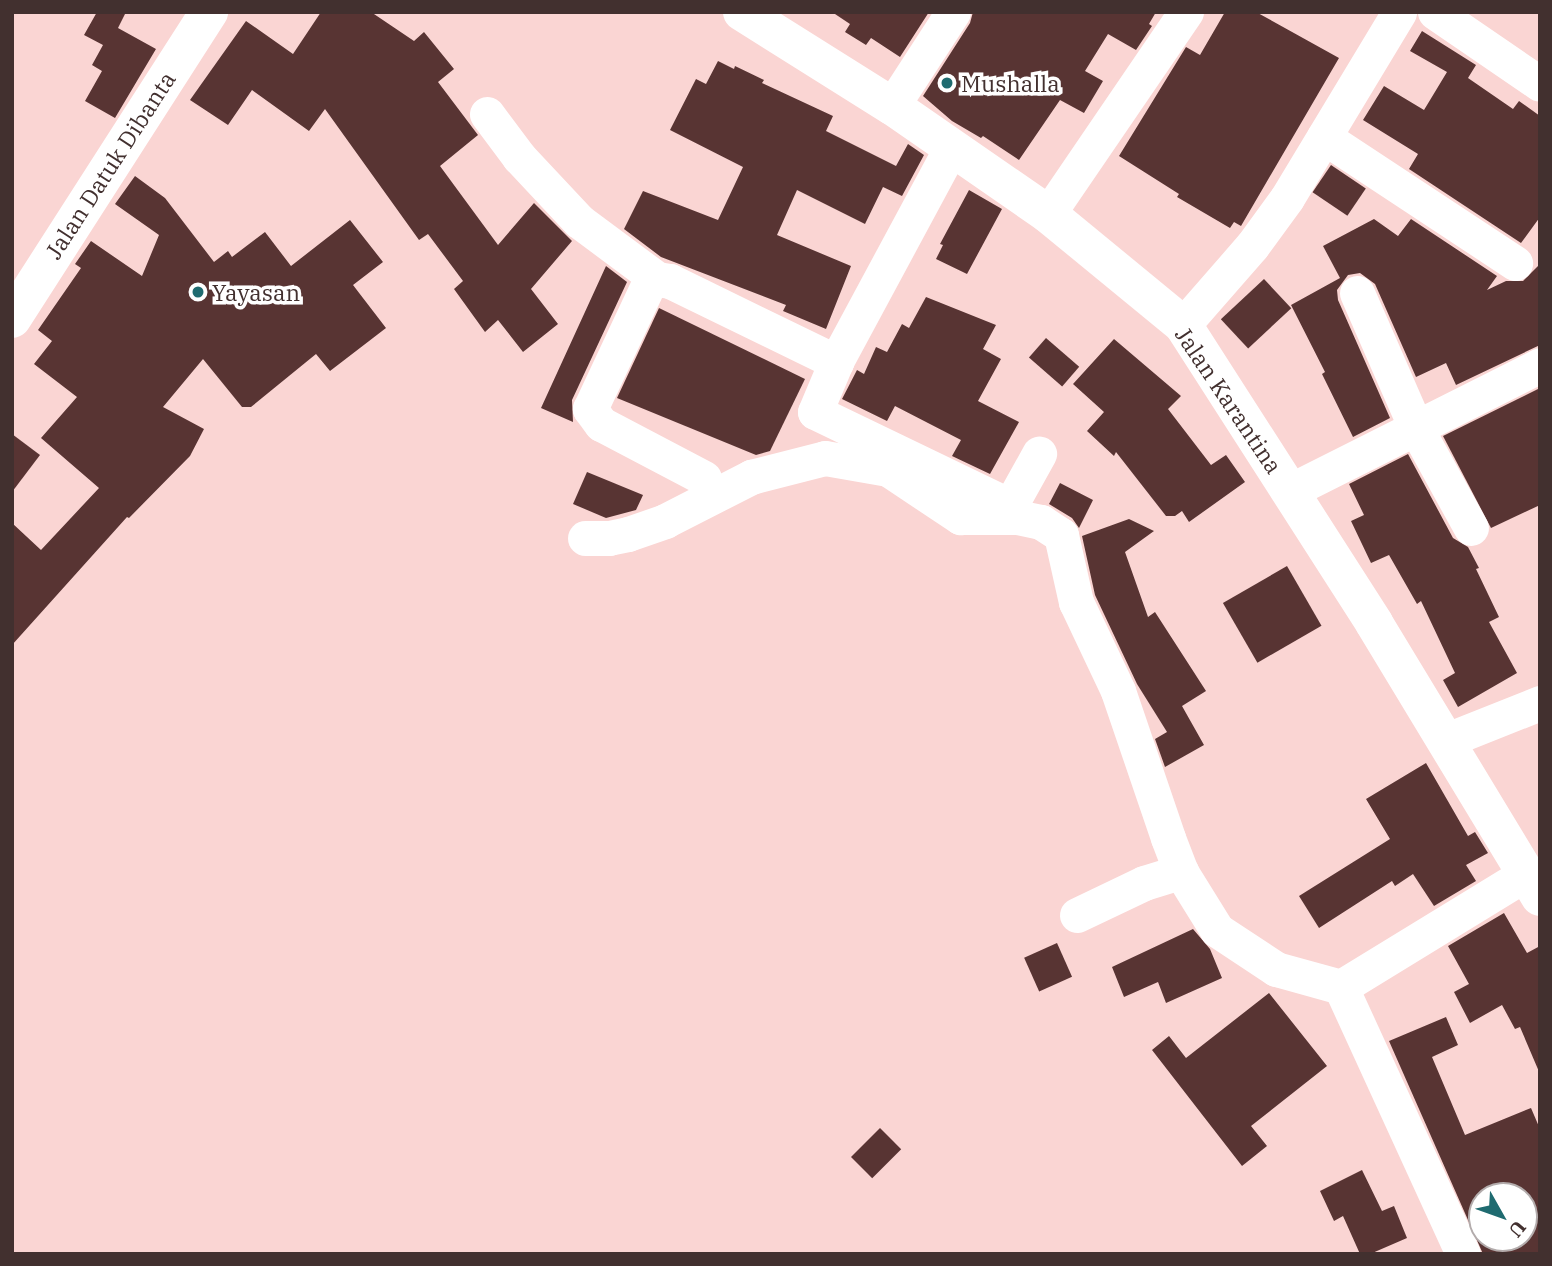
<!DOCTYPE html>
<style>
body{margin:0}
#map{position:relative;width:1552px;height:1266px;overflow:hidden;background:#fad5d3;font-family:"IBM Plex Serif",serif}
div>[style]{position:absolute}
.building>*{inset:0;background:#583433;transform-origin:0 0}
.street>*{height:35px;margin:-17.5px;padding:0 17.5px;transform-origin:17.5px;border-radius:17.5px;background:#fff}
.secondary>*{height:38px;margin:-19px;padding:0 19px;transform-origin:19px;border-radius:19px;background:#fff}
.dots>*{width:19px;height:19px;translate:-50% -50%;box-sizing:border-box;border:4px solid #fff;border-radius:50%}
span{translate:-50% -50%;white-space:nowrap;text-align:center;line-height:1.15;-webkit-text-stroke:7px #fff;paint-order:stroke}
.poi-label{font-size:23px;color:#42302f}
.left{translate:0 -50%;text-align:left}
.street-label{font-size:23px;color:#42302f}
.frame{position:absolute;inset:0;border:14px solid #42302f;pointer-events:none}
.north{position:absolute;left:1468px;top:1182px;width:70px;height:70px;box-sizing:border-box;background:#fff;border:2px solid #b3acac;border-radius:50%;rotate:130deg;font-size:19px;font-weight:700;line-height:28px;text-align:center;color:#42302f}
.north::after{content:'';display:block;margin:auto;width:24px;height:32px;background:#1f6b70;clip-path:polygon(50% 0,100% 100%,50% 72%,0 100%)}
</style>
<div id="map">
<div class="building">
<i style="clip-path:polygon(97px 12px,126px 12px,118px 28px,156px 49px,115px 118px,85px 101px,102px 71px,92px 65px,103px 45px,84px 35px)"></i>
<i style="clip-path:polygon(321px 12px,371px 12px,414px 41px,424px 32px,454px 69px,438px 82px,478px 135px,440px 166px,498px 245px,534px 203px,572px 241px,531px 289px,558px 324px,523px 352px,498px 320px,485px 332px,454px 289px,463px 281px,428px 234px,419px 240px,325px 109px,309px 131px,252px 90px,228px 125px,190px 100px,246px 21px,293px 54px)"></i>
<i style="clip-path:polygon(832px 12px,929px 12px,900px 57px,871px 38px,866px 45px,845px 32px,850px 24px)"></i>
<i style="clip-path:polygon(973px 12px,1156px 12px,1149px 24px,1152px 26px,1136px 50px,1108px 34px,1085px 71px,1103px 81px,1084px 113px,1060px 100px,1019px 160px,983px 136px,981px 138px,952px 121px,923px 96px,970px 23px)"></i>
<i style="clip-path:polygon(1225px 12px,1256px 12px,1339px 58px,1241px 226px,1234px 222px,1230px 228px,1177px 197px,1179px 194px,1119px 156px,1186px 47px,1200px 55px)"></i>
<i style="clip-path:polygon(1422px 31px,1476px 65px,1468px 78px,1513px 109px,1519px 101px,1540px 116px,1540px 217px,1521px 243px,1409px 169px,1418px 154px,1363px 120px,1384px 86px,1424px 110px,1447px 72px,1410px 51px)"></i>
<i style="clip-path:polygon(718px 61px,734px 69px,735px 66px,764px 80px,762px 83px,833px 116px,826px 131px,896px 166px,908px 144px,924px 155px,902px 196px,883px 187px,865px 224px,797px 190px,777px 235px,851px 266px,826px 329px,783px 311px,786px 305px,661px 257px,624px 229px,643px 191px,718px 220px,743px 167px,670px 130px,696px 79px,706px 84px)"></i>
<i style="left:1331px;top:165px;width:42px;height:33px;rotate:34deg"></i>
<i style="clip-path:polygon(135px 176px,165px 198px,214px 262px,228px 251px,232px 257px,265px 232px,291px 266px,350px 220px,383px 262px,353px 285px,386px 328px,330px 371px,316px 354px,251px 407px,242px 407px,203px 359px,163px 407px,204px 429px,190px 456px,129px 518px,127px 517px,12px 645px,12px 523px,41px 550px,99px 488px,41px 438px,77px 397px,34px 364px,52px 341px,38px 330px,81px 268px,75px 264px,91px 241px,142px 276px,159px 235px,115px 204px)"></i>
<i style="clip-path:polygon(969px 190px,1002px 209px,967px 274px,936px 259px,943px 245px,940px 244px)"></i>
<i style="clip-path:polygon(1374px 219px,1398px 236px,1411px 219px,1497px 276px,1487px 290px,1506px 281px,1523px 281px,1540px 264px,1540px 345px,1456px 385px,1446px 363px,1416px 377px,1375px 284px,1360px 273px,1348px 275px,1337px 290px,1338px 300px,1390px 418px,1353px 437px,1322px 374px,1325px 372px,1291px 305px,1340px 278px,1323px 246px)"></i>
<i style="clip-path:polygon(606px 266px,627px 282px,572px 400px,573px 422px,541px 408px)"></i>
<i style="left:1264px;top:279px;width:40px;height:59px;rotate:47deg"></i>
<i style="clip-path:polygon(926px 297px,996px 325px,983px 349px,1001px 359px,978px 401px,1019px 422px,990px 474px,952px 456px,961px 440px,895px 406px,887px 421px,842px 399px,857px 370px,864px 374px,876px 347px,887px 352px,902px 324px,909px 328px)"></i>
<i style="clip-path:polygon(659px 308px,805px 379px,770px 451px,756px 455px,617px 398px)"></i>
<i style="left:1046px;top:338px;width:44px;height:26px;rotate:41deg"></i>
<i style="clip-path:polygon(1114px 339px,1181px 396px,1168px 409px,1211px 465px,1226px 455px,1245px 482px,1189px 522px,1182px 511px,1175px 516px,1166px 516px,1116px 452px,1114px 456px,1087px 431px,1104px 412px,1073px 384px)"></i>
<i style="clip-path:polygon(1540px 388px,1540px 505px,1491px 528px,1443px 436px)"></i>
<i style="clip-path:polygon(12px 434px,40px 455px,12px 492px)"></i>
<i style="clip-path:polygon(1408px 454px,1453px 538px,1468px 547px,1479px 568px,1476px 569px,1499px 617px,1489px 622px,1517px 673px,1458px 707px,1443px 680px,1455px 673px,1421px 601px,1417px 604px,1389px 555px,1371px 563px,1351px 521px,1364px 515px,1349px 484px)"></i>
<i style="clip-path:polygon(587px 472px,643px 495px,636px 510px,606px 518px,573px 504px)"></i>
<i style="clip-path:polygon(1060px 483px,1093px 500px,1079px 528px,1072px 518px,1049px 504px)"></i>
<i style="clip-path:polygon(1129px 519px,1154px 531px,1125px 552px,1148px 617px,1155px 612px,1206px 691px,1182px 706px,1204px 745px,1165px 767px,1155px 739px,1167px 732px,1137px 684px,1095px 595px,1082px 536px)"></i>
<i style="left:1287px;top:566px;width:69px;height:74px;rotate:60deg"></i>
<i style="clip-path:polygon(1426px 763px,1468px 836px,1475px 832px,1488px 853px,1466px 865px,1476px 881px,1434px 906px,1413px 874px,1395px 886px,1392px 881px,1319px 928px,1299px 896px,1390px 839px,1366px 799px)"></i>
<i style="clip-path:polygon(1504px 913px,1527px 953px,1540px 946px,1540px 1074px,1520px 1027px,1515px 1029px,1502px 1005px,1470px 1023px,1454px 992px,1469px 984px,1448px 946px)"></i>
<i style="clip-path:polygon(1193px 929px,1210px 949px,1222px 978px,1166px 1003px,1158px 982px,1124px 997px,1112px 967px)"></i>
<i style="left:1057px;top:943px;width:37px;height:36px;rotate:66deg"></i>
<i style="clip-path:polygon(1269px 993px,1327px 1066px,1251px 1126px,1267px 1146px,1242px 1166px,1152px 1050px,1169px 1036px,1186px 1058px)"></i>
<i style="clip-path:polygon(evenodd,1446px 1017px,1458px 1045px,1432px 1057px,1465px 1135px,1531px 1108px,1540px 1129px,1540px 1254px,1483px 1254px,1389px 1041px,1446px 1017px,1482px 1196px,1524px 1196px,1524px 1238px,1482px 1238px,1482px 1196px)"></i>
<i style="left:880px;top:1128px;width:30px;height:41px;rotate:45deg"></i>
<i style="clip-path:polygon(1362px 1170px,1382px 1211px,1394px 1206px,1407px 1238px,1370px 1254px,1360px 1254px,1343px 1216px,1334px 1221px,1320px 1191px)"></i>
</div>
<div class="street">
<i style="left:1435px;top:12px;width:127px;rotate:34.4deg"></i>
<i style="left:892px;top:106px;width:112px;rotate:-57deg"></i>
<i style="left:487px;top:114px;width:54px;rotate:53.3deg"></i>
<i style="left:519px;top:157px;width:88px;rotate:46.8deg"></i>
<i style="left:579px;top:221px;width:97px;rotate:36.6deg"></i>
<i style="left:1324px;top:137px;width:229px;rotate:33.4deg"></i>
<i style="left:951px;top:148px;width:243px;rotate:118.3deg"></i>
<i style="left:836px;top:362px;width:54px;rotate:112.8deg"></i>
<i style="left:815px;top:412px;width:216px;rotate:25.7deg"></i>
<i style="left:1010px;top:506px;width:60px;rotate:-60.9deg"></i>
<i style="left:1048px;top:214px;width:245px;rotate:-55.7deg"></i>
<i style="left:1357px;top:293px;width:147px;rotate:66.4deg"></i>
<i style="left:1416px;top:428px;width:114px;rotate:61.2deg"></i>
<i style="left:1183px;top:325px;width:105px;rotate:-48.9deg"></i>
<i style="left:1252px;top:246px;width:59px;rotate:-53.9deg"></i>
<i style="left:1287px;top:198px;width:217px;rotate:-58.9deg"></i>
<i style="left:704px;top:478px;width:116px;rotate:-152.3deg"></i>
<i style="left:601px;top:424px;width:19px;rotate:-126deg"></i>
<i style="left:590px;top:409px;width:139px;rotate:-64.9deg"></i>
<i style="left:649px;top:283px;width:9px;rotate:-27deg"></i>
<i style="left:657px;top:279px;width:13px;rotate:9deg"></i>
<i style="left:670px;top:281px;width:185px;rotate:26deg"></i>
<i style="left:1290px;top:491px;width:280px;rotate:-26.7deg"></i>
<i style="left:585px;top:538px;width:24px"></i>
<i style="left:609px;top:538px;width:19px;rotate:-12deg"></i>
<i style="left:628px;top:534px;width:39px;rotate:-19deg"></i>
<i style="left:665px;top:521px;width:97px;rotate:-27.1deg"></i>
<i style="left:751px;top:477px;width:76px;rotate:-14.4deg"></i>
<i style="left:825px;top:458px;width:64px;rotate:9.9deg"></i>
<i style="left:888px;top:469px;width:87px;rotate:33.7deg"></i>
<i style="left:960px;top:517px;width:57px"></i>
<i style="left:1017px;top:517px;width:25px;rotate:12deg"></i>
<i style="left:1041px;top:522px;width:24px;rotate:33deg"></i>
<i style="left:1061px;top:535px;width:69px;rotate:77.4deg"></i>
<i style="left:1076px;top:602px;width:98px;rotate:64.7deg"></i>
<i style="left:1118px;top:691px;width:155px;rotate:71.2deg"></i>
<i style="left:1168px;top:838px;width:36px;rotate:69deg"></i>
<i style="left:1181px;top:872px;width:68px;rotate:58.2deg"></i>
<i style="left:1217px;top:930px;width:71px;rotate:33.5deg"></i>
<i style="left:1276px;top:969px;width:67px;rotate:15.5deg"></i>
<i style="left:1447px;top:740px;width:100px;rotate:-21.7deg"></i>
<i style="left:1077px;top:915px;width:74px;rotate:-25.5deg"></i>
<i style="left:1144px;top:883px;width:39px;rotate:-17deg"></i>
<i style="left:1463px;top:1254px;width:294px;rotate:-114.6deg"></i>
<i style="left:1341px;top:987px;width:218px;rotate:-31.5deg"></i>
</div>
<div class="secondary">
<i style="left:742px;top:12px;width:177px;rotate:32.1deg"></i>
<i style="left:892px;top:106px;width:190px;rotate:34.7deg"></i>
<i style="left:1048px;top:214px;width:175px;rotate:39.4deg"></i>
<i style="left:1183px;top:325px;width:354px;rotate:57.3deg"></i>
<i style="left:1374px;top:623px;width:320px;rotate:58.8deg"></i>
<i style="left:12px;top:319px;width:365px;rotate:-57.3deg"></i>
</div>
<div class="dots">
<i style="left:947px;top:83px;background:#1f6b70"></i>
<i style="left:198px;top:292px;background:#1f6b70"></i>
</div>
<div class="poi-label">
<span class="left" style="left:961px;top:83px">Mushalla</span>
<span class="left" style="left:212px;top:292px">Yayasan</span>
</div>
<div class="street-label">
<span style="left:110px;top:165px;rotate:-57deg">Jalan Datuk Dibanta</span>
<span style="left:1229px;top:400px;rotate:56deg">Jalan Karantina</span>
</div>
<div class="frame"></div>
<div class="north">U</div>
</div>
